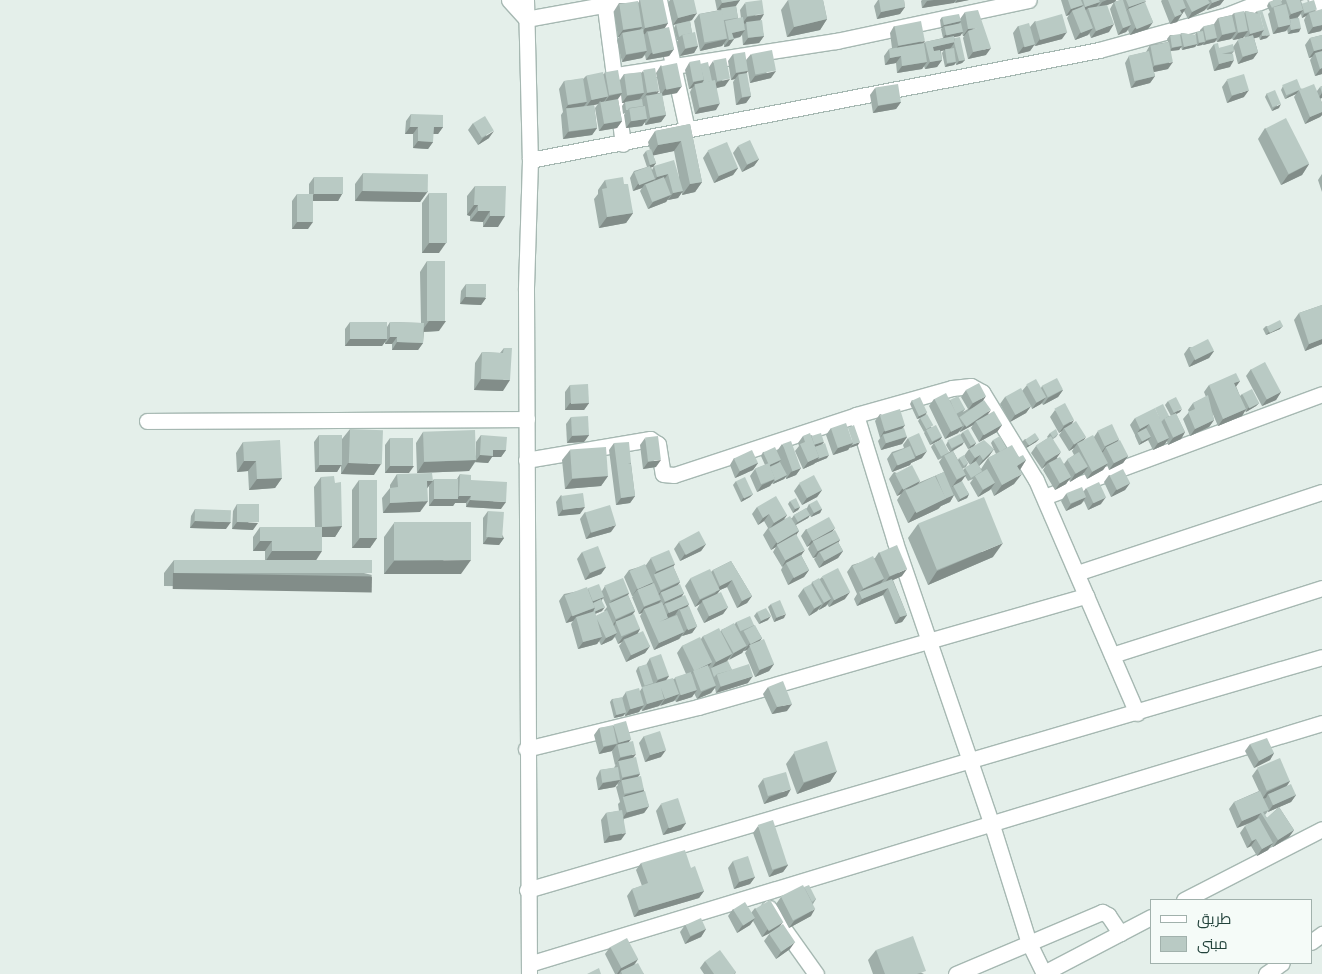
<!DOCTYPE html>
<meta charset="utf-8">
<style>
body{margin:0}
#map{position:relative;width:1322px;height:974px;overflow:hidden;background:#e4efea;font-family:Mulish,Cairo,sans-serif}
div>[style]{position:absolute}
.roads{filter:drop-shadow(1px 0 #a6b8b2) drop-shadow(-1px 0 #a6b8b2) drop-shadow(0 1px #a6b8b2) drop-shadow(0 -1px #a6b8b2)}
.minor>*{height:15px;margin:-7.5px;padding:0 7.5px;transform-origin:7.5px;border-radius:7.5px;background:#fff}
.wall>*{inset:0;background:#9faea9}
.shaded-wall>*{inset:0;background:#828d89;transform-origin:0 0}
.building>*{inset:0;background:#b9cac4;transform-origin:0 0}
span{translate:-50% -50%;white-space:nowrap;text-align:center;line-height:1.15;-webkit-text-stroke:5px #f5fbf8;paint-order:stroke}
.legend{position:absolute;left:1150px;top:899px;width:162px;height:65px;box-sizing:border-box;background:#f5fbf8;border:1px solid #a1b1ac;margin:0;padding:6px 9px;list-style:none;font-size:15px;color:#22423b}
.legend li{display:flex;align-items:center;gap:10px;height:25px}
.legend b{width:25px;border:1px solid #a1b1ac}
</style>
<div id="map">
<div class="roads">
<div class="minor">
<i style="left:509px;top:0;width:25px;rotate:48deg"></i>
<i style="left:526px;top:19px;width:107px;rotate:-10.3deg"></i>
<i style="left:526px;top:0;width:160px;rotate:88.6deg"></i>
<i style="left:530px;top:160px;width:130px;rotate:91.8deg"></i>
<i style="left:526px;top:290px;width:684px;rotate:89.75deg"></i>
<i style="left:604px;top:0;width:145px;rotate:82.5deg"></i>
<i style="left:659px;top:0;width:132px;rotate:77.8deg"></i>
<i style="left:1316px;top:0;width:19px;rotate:72deg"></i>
<i style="left:616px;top:75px;width:223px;rotate:-8.8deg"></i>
<i style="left:836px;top:41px;width:197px;rotate:-12deg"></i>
<i style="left:530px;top:160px;width:580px;rotate:-10.94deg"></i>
<i style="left:1099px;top:50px;width:133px;rotate:-15.3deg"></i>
<i style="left:1227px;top:15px;width:41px;rotate:-21.5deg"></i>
<i style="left:856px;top:415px;width:133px;rotate:72.9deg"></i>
<i style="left:895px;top:542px;width:296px;rotate:71.1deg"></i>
<i style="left:991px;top:822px;width:127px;rotate:72.6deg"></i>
<i style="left:1029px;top:943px;width:34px;rotate:64deg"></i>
<i style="left:147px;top:421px;width:380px;rotate:-0.3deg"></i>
<i style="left:526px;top:460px;width:126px;rotate:-9.6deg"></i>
<i style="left:650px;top:439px;width:9px;rotate:32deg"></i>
<i style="left:658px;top:444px;width:30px;rotate:81deg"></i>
<i style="left:663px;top:474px;width:11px;rotate:5deg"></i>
<i style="left:674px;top:475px;width:192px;rotate:-18.2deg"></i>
<i style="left:856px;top:415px;width:100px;rotate:-15.7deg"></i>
<i style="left:952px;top:388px;width:19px;rotate:-6deg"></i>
<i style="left:971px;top:386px;width:13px;rotate:29deg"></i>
<i style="left:982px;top:392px;width:103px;rotate:58.5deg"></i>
<i style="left:1036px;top:480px;width:254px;rotate:66.6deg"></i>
<i style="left:1044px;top:497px;width:296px;rotate:-20.3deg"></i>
<i style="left:1077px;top:573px;width:258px;rotate:-18.3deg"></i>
<i style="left:1112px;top:655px;width:220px;rotate:-17.7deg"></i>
<i style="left:526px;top:749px;width:177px;rotate:-13.7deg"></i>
<i style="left:698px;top:707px;width:404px;rotate:-16deg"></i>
<i style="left:527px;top:890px;width:828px;rotate:-16.33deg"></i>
<i style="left:1184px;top:900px;width:155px;rotate:-27.2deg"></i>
<i style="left:769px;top:908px;width:81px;rotate:54.5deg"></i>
<i style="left:1311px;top:942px;width:14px;rotate:-36deg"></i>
<i style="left:529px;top:964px;width:829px;rotate:-16.9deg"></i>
<i style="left:1044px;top:973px;width:121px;rotate:-27.6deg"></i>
<i style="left:956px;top:974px;width:159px;rotate:-23deg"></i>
<i style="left:1102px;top:912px;width:7px;rotate:27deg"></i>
<i style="left:1108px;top:915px;width:22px;rotate:56deg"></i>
<i style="left:1266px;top:974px;width:19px;rotate:-35deg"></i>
</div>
</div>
<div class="wall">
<i style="clip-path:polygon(640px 0,668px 23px,665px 28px,674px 49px,669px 56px,646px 60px,645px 55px,642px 58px,622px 62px,617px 40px,619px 37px,618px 37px,614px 11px,619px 3px,638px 3px)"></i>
<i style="clip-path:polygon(670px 0,694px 0,692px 20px,690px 21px,692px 33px,698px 46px,694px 53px,680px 56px,677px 42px,678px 40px,677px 40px,674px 28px,676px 24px,673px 25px,668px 3px)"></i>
<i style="clip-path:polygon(715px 0,740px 0,736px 6px,738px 18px,741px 18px,740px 10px,745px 3px,760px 21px,764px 36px,759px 43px,743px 45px,742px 35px,740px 37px,734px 39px,729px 46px,724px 47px,724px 44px,722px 46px,700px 51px,694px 21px,699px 14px,720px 10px,717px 10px)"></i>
<i style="clip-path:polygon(788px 0,823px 0,827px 19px,820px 30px,787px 37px,781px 10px)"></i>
<i style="clip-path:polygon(878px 0,904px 0,905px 7px,900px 14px,877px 19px,874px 6px)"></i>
<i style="clip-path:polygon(922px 0,969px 0,922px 8px,921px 1px)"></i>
<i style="clip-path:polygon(1061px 0,1116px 0,1115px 2px,1107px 5px,1109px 32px,1091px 38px,1089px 33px,1088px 35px,1075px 40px,1067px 18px,1069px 15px,1066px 16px)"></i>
<i style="clip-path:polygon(1121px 0,1145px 0,1144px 3px,1153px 22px,1148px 29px,1130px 35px,1128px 30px,1126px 32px,1118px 35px,1110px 9px,1114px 2px)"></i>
<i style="clip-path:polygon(1162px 0,1224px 0,1220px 5px,1207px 10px,1206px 8px,1205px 10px,1188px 19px,1184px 11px,1177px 22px,1170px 24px,1161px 1px)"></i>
<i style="clip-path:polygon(1282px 0,1304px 0,1301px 1px,1302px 4px,1317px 11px,1322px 10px,1322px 29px,1321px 31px,1308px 34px,1304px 20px,1306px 16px,1302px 18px,1301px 14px,1298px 17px,1299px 32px,1288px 34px,1287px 29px,1286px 31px,1273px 34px,1268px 14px,1270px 12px,1267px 6px,1269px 2px,1281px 1px)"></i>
<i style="clip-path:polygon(1245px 11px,1255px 13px,1257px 11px,1267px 38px,1260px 40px,1259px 37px,1254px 38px,1258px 52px,1253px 59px,1238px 64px,1234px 49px,1234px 51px,1232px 54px,1230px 67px,1214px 71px,1209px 51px,1214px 44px,1219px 48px,1233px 47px,1238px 40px,1245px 38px,1244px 36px,1243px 38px,1233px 40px,1232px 38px,1231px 39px,1217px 42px,1216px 40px,1215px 42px,1203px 45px,1203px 44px,1202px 45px,1197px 46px,1197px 45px,1195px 47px,1182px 50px,1181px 47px,1179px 50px,1171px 51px,1168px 69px,1154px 72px,1155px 76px,1150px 83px,1131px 88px,1125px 63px,1129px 56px,1146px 52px,1150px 45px,1168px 42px,1167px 39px,1170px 35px,1180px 35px,1181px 33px,1195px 35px,1197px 32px,1200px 32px,1200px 30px,1203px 27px,1214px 24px,1218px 18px,1232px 15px,1234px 13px,1244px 13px)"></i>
<i style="clip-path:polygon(965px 12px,986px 55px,968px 59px,963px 38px,964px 36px,963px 36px,962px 33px,960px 36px,954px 37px,965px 60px,962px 63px,956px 65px,956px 63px,954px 65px,945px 67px,942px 53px,944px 50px,941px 51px,942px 60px,937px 67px,925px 69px,924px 66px,922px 69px,897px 73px,896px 63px,885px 65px,884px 56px,889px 49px,892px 48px,890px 33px,894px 26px,924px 43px,925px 42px,943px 38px,941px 29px,942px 28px,941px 28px,940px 20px,942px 17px,960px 19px)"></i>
<i style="clip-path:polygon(1035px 21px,1062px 39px,1035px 46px,1034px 45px,1030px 51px,1018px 54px,1013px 33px,1018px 26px,1030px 27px)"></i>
<i style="clip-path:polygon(1322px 35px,1322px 74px,1315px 76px,1310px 60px,1312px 57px,1309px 58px,1305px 45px,1310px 38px)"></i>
<i style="clip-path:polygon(733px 54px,746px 60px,751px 54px,771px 78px,750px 83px,748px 71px,746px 73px,751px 96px,746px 103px,736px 105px,733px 82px,735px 79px,731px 80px,728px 61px)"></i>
<i style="clip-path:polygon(713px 61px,725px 86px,717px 88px,716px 110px,695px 114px,690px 92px,692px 88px,689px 89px,685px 70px,689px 63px,700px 64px,709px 67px)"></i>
<i style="clip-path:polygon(661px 65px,677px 93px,662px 96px,666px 115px,661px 122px,645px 125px,645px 122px,642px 126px,626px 128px,624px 115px,625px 113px,623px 114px,622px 106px,624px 103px,622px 103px,621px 95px,618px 99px,622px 121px,617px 128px,599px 131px,595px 108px,598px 104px,594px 105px,597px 128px,592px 135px,563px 139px,561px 115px,563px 112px,559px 89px,564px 81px,583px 79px,586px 76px,604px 74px,605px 72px,620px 80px,624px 74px,641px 73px,643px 71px,657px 93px,660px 93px,656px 73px)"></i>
<i style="clip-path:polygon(1227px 80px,1244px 97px,1227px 103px,1222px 87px)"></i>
<i style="clip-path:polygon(1283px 86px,1317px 91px,1320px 87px,1322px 86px,1322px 98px,1320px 98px,1322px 103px,1322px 115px,1320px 117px,1305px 124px,1294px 97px,1296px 94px,1285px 99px,1281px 90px)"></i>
<i style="clip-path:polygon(875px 88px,901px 102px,896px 109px,873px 113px,870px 95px)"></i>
<i style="clip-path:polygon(1267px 93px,1279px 108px,1272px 111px,1265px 97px)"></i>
<i style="clip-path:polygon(411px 114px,443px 127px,438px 134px,433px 134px,433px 142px,428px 149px,413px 148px,413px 134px,405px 134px,406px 121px)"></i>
<i style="clip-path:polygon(473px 123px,489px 138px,478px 145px,468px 130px)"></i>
<i style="clip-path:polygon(evenodd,690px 124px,702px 182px,695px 192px,682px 195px,682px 192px,678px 198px,668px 200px,668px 199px,666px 202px,648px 209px,640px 191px,642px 188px,633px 191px,630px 178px,634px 171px,647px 167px,643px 155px,646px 151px,650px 150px,648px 142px,655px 131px,690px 124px,674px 151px,679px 177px,654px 166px,652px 170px,651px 167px,653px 167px,656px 163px,653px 155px,674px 151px)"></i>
<i style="clip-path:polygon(1265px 128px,1309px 164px,1302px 175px,1281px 185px,1258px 139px)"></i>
<i style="clip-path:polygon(738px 146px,759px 159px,754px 166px,742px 172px,733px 153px)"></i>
<i style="clip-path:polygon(708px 151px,738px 168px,733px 175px,714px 183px,703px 158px)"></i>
<i style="clip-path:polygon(363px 173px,428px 191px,420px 202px,355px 201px,355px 184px)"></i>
<i style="clip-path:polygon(1322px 174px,1322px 192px,1318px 180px)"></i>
<i style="clip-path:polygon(314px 177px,342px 194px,338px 201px,313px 201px,308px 229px,292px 229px,292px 201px,297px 194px,309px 194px,309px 184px)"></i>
<i style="clip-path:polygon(605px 180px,624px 184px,633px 213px,626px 223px,599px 228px,594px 199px,598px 194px,598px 190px)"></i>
<i style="clip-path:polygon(475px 186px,506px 186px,498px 227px,483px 227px,483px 222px,470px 221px,470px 216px,467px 215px,467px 196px)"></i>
<i style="clip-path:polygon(429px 193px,439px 253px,422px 253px,422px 203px)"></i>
<i style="clip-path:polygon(427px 261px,439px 331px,424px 332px,423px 343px,418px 350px,392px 350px,392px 344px,385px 344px,385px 342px,382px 346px,345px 346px,345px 329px,350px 322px,387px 327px,390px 322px,421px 323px,420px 272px)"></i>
<i style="clip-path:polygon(466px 284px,486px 298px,481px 305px,460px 304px,461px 291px)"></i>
<i style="clip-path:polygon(1322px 305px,1322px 344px,1305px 351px,1294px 320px,1299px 313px)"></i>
<i style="clip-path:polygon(1266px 326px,1280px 329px,1266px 335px,1263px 329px)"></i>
<i style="clip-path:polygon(1189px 347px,1214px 351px,1209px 358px,1189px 367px,1184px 354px)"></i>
<i style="clip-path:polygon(504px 348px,503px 391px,474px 390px,475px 363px,482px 352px,500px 353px)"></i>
<i style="clip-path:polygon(1251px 369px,1281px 392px,1276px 400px,1262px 406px,1246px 376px)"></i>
<i style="clip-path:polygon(1240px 381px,1236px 386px,1240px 396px,1242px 394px,1259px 403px,1256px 406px,1246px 412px,1245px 411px,1242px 416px,1218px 426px,1212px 412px,1214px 420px,1209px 427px,1190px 436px,1183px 419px,1189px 412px,1188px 410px,1193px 403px,1206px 397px,1204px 392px,1209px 385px)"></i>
<i style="clip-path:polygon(570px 385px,589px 403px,584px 410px,565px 410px,565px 392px)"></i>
<i style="clip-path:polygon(1027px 385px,1041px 388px,1042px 386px,1063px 390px,1058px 397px,1043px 405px,1042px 403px,1032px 409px,1031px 406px,1026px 413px,1010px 422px,1000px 404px,1005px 397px,1022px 391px)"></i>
<i style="clip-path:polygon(966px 390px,983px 400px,988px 414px,1002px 425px,997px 432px,979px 442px,971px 428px,973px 425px,960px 432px,959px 431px,958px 433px,945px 439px,929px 406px,934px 399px,950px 400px,965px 409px,963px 412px,968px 409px,961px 397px)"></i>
<i style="clip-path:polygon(912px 400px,927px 412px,925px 414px,931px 427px,942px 437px,940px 440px,930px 445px,924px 433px,925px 431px,924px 432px,918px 421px,920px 418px,917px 419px,910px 404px)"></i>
<i style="clip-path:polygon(1168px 401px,1180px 412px,1176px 414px,1185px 432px,1181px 439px,1168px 445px,1167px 441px,1164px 445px,1153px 450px,1148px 440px,1139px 445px,1135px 436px,1135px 435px,1130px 425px,1135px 418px,1169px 416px,1171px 416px,1165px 405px)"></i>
<i style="clip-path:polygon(1055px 410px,1072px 423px,1083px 441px,1094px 437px,1098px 431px,1119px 439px,1118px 442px,1128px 456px,1123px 463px,1109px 470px,1107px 465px,1103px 470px,1087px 479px,1084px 473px,1070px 482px,1069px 479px,1066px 484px,1055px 490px,1043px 470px,1046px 465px,1042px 469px,1031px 453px,1036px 446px,1048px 438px,1047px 437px,1050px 433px,1058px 434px,1056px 437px,1053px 439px,1057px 458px,1064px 464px,1067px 460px,1074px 455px,1072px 451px,1074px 448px,1069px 451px,1059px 435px,1062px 431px,1059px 433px,1050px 417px)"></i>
<i style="clip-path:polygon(880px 414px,905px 425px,902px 429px,907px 437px,902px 444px,881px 450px,878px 441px,881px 437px,880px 438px,875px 421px)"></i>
<i style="clip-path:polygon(571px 417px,589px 435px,584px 442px,567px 443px,566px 424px)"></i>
<i style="clip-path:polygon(831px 428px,858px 445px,849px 448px,848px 450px,833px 455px,826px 435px)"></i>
<i style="clip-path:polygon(350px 429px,374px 475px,341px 474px,341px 465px,337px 472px,315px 472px,314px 442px,319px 435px,342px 452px,342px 439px)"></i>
<i style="clip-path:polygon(423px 432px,476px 456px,476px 442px,481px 435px,506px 450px,501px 457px,492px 457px,488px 463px,475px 462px,476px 461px,469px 471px,417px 473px,416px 443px)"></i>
<i style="clip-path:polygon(evenodd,963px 432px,976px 443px,974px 446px,994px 449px,989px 456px,979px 466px,981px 469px,988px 458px,996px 454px,991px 443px,993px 440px,1006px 448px,1019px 457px,1026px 460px,1020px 470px,1014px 484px,994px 496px,991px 489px,978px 497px,970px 483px,973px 479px,968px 481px,965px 476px,961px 481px,969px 494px,967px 498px,958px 502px,954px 495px,950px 502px,941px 506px,938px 509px,908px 523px,897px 500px,901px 494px,897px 496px,889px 479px,894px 472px,920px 481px,918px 483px,944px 472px,939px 462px,942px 458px,938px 460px,931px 447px,934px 443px,949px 452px,950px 452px,946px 445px,948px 441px,960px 435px,963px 432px,964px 442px,968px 449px,974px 446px,969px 449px,964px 456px,970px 465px,965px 468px,963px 470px,962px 469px,966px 467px,968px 463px,959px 458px,958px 460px,953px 451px,962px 445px,964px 442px)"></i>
<i style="clip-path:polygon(811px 435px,824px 442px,822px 445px,827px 458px,815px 463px,814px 464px,803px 469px,795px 451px,799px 446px,798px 443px,803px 436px)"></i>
<i style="clip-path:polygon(390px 438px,409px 473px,385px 473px,385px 445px)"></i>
<i style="clip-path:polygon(645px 438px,656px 467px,643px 469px,640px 445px)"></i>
<i style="clip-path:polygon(908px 438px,922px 458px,911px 463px,910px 465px,892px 472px,887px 459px,892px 452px,904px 448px,903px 445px)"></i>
<i style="clip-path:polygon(1025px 439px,1039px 439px,1036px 442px,1026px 448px,1022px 442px)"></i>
<i style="clip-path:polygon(243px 442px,282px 478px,275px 488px,249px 490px,248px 471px,237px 472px,236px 453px)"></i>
<i style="clip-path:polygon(614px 443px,631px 463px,631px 464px,635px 496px,630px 503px,616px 505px,609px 450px)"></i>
<i style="clip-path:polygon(782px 444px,801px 468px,796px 475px,786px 479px,786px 477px,784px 479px,773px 484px,772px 483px,770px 486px,757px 492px,750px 476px,755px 469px,765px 465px,761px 456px,763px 452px,777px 451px)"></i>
<i style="clip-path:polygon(570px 450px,608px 476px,601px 486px,565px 489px,562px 460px)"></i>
<i style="clip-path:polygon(734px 458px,758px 463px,753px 470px,735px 478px,730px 465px)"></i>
<i style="clip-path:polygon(397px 474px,427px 489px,420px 512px,383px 513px,382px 498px,390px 488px,390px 485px)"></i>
<i style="clip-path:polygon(460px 474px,471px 480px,501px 509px,466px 507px,466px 503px,455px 503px,453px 506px,429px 506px,429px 486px,434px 479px,457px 479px)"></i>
<i style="clip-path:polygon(1109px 475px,1130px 483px,1125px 490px,1111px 497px,1104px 482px)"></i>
<i style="clip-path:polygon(321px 477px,335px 483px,342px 526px,335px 537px,322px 537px,315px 561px,372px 575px,363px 588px,164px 586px,164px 573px,174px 560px,265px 560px,265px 551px,253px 551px,253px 537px,260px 527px,315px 527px,314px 487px)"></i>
<i style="clip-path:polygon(359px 480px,377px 538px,370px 548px,352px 548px,352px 490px)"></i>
<i style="clip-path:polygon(736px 481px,753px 494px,750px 497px,741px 502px,733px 485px)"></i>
<i style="clip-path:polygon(799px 484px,822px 490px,817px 497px,802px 505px,794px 491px)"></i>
<i style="clip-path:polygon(1086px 488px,1101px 504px,1088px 510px,1084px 501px,1081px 504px,1066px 511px,1061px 501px,1066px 494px,1084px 491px)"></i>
<i style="clip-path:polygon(561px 495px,580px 514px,558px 516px,556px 502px)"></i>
<i style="clip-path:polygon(790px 501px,800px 507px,798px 510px,793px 513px,788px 504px)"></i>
<i style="clip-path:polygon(237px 504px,253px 530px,232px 529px,233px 511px)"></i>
<i style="clip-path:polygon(809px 504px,822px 509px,820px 513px,811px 517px,810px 515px,808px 518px,796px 525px,799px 531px,796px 534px,801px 555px,809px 570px,804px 577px,788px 585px,781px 570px,783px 566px,782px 567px,773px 552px,776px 547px,771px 550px,763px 535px,768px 528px,764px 521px,758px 525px,752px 514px,757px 507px,787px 515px,784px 519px,792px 518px,794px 515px,807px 508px)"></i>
<i style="clip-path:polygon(195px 509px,226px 529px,190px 528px,191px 516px)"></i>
<i style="clip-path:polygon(488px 511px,504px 538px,499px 545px,483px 544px,483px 518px)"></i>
<i style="clip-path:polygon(585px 512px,611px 532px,586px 539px,580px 519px)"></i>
<i style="clip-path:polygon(394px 523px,461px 574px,384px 574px,384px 537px)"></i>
<i style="clip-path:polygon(918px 524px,993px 557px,928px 585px,908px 538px)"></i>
<i style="clip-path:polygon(806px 529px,832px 532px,840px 540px,838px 542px,843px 551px,838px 558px,819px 568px,814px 559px,816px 557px,813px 558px,808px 549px,810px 545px,807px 547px,801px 536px)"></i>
<i style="clip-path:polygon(679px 542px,706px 544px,701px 551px,680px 561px,674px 549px)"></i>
<i style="clip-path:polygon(582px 552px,606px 567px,601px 574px,585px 580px,577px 559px)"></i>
<i style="clip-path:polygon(879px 552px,902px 576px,893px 580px,907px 615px,902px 622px,895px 624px,883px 595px,857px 606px,854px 599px,857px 594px,847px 572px,852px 565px,875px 558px)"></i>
<i style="clip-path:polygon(651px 558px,675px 564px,673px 566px,680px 582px,678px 585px,684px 593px,682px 596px,689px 604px,688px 606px,697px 626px,692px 633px,682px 636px,679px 639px,654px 650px,640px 616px,642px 613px,639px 614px,632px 597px,633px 596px,632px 596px,624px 577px,629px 570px,646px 565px)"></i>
<i style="clip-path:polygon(731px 561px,752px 596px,747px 603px,737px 608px,727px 587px,720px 590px,717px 594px,728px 607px,723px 614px,704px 623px,697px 609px,700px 604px,695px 607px,685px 586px,690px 579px,711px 572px,713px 570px)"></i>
<i style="clip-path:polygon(822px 577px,845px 599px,829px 607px,827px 604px,826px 606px,819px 610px,819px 609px,817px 611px,809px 616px,798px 596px,803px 589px,811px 585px,812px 582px,820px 579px)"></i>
<i style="clip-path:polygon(evenodd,605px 586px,629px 593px,628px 595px,635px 611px,632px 615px,640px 629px,638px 633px,650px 646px,645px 653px,626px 662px,619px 646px,622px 642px,618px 644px,615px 637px,612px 640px,601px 645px,599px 641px,597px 644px,578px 649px,571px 624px,573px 621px,566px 623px,559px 601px,564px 594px,588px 589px,602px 591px,605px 586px,603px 598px,607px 607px,604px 611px,605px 612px,596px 616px,595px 614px,602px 611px,602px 600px,603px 598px)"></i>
<i style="clip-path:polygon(771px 604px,784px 618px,774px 622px,768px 607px)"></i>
<i style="clip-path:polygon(757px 612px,768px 620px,759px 624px,754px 616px)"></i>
<i style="clip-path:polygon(736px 622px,754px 625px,762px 638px,759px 642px,774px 664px,769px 671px,755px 677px,745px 653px,747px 650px,744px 651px,744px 650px,742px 653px,729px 659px,727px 661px,732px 670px,748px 683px,716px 693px,715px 688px,711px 693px,697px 699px,694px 693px,692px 697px,676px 702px,675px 700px,674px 701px,660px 705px,659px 706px,642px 711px,641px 708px,639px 712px,625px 716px,625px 714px,623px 716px,614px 718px,610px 702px,612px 699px,622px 698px,626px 692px,640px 691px,642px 688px,636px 671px,638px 667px,646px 665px,650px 658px,669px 676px,666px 680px,674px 679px,675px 678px,686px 674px,677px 653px,682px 646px,701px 639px,703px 636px,721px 631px,721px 630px,735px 624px)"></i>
<i style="clip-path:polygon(768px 687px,787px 711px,772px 714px,763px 694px)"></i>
<i style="clip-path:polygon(614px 725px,629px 742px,633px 758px,640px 774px,638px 776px,644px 790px,644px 792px,649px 806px,644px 813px,624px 819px,621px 840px,604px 843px,601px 820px,606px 813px,619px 811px,618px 804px,620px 802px,616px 787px,618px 785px,617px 784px,615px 787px,598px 790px,596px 778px,600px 770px,614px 768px,616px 764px,615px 765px,612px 752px,613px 749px,612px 751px,599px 754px,594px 735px,599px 728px,613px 726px)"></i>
<i style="clip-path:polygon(644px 736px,661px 757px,645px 762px,639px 743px)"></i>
<i style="clip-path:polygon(1250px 744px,1274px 753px,1270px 760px,1254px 768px,1245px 751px)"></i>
<i style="clip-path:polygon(794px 753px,837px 771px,830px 782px,797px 794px,786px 764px)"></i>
<i style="clip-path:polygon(evenodd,1257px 769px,1290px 781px,1287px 786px,1296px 795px,1291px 802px,1279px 807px,1294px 830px,1289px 837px,1273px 847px,1271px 845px,1268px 850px,1257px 856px,1251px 846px,1247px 848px,1240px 833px,1245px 826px,1251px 823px,1237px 828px,1229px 809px,1234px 802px,1259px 791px,1252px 776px,1257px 769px,1279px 807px,1267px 818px,1265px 815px,1268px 811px,1268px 812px,1279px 807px)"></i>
<i style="clip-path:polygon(763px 779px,787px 796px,764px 804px,758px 786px)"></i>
<i style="clip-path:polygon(661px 804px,686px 823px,681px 830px,663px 835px,656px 811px)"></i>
<i style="clip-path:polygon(758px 826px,788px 865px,783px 872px,769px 877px,753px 833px)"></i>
<i style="clip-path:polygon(733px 861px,755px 877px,750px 884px,734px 889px,728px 868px)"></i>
<i style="clip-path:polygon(641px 863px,691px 868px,704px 891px,699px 898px,634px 917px,627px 896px,632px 889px,642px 886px,636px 870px)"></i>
<i style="clip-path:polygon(804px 887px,816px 899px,813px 904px,811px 916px,789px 928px,776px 904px,781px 897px)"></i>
<i style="clip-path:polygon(755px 908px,779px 927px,790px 949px,776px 959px,764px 941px,770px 933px,762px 937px,753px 921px,750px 925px,737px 933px,728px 916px,733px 909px,751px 913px)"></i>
<i style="clip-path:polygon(685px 925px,706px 929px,701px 937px,685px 944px,680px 932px)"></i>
<i style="clip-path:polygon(610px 947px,638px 959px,634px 966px,644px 974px,615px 974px,605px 954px)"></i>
<i style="clip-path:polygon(876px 950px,924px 974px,873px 974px,868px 960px)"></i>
<i style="clip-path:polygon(705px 961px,736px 972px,735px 974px,704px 974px,700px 968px)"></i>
</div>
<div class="shaded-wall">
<i style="clip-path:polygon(740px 0,735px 7px,717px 10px,722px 3px)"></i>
<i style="clip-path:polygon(934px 0,956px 0,954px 3px,922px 8px,927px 1px)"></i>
<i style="clip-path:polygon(957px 0,969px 0,955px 3px)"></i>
<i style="clip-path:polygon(1107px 0,1116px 0,1115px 2px,1097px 9px,1102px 2px)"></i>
<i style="clip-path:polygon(1220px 0,1224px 0,1220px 5px,1207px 10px,1212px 3px)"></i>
<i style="clip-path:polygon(1146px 1px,1141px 8px,1128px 9px,1124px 14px,1129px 7px)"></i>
<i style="clip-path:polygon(1100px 2px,1095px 9px,1088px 8px,1084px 12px,1085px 7px)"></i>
<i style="clip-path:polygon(1210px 3px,1205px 10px,1188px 19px,1192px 12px)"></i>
<i style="clip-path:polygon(1083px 5px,1078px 12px,1072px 11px,1069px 15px,1066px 16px,1071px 9px)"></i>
<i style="clip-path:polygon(905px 7px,900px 14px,877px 19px,881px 12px)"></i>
<i style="clip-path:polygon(1186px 8px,1177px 22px,1170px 24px,1180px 10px)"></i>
<i style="clip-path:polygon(1303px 10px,1298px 17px,1286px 21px,1291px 14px)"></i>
<i style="clip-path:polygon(697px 13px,692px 20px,673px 25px,678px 18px)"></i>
<i style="clip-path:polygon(1309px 13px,1306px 16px,1302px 18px,1304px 14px)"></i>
<i style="clip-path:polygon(764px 14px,760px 21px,742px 24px,747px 17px)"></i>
<i style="clip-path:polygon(827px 19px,820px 30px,787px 37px,794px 27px)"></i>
<i style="clip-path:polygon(961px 21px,958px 25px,944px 26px,942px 28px,941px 28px,944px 25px)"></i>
<i style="clip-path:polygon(1153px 22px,1148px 29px,1130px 35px,1135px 28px)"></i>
<i style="clip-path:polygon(668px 23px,663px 30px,647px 31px,645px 34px,641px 35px,645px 28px)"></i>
<i style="clip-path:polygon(1114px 24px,1109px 32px,1091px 38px,1096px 31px)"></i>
<i style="clip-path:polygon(1291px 24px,1286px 31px,1273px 34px,1278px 27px)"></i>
<i style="clip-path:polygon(1131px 25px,1126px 32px,1118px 35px,1123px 28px)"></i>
<i style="clip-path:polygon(1322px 25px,1322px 29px,1321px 31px,1308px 34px,1313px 27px)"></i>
<i style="clip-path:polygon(642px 27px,637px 34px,622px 33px,619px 37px,618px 37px,623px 30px)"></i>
<i style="clip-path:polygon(977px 28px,968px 31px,964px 36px,963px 36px,968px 29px)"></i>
<i style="clip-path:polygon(1093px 28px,1088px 35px,1075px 40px,1080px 33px)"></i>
<i style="clip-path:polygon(1301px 28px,1299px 32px,1288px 34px,1291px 30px)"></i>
<i style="clip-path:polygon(745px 30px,740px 37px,729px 39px,732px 33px)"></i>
<i style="clip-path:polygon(1264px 30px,1259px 37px,1245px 41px,1250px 34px)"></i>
<i style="clip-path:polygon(1248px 31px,1243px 38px,1233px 40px,1238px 33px)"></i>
<i style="clip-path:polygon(963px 32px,960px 36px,943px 39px,945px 35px)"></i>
<i style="clip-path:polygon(1067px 32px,1062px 39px,1035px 46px,1040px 39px)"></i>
<i style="clip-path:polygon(1236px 32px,1231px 39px,1217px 42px,1222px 35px)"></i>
<i style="clip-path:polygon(1270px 35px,1267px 38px,1260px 40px,1262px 36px)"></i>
<i style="clip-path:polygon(764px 36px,759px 43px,743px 45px,748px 38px)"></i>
<i style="clip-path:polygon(1217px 38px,1215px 42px,1203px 45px,1206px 41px)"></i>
<i style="clip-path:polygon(727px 39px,722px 46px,700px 51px,705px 44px)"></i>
<i style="clip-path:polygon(734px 39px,729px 46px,724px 47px,729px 40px)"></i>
<i style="clip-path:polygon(925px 41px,920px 48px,893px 53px,898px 46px)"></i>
<i style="clip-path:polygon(955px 42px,950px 49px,928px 54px,933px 47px)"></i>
<i style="clip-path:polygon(1205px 42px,1202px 45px,1197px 46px,1199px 43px)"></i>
<i style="clip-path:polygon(1035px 44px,1030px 51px,1018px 54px,1023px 47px)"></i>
<i style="clip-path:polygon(1197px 44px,1195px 47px,1182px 50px,1184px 47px)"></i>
<i style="clip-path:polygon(698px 46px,694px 53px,680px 56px,685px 49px)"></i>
<i style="clip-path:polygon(1182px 46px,1179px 50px,1169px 51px,1172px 48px)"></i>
<i style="clip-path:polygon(991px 48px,986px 55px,968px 59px,973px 52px)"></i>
<i style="clip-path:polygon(674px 49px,669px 56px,646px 60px,651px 53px)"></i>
<i style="clip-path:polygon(1322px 49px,1322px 55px,1315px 53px,1312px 57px,1309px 58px,1314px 51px)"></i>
<i style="clip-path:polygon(647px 51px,642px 58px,622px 62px,626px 55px)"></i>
<i style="clip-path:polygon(1258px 52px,1253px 59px,1238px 64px,1243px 57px)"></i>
<i style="clip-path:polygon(901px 56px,896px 63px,885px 65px,890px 58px)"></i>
<i style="clip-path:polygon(942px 60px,937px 67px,925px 69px,930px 62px)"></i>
<i style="clip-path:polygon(965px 60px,962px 63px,956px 65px,959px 61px)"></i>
<i style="clip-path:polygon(1234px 60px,1230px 67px,1214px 71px,1219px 64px)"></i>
<i style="clip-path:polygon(927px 62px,922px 69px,897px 73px,902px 66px)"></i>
<i style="clip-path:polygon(956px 62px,954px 65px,945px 67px,947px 64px)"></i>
<i style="clip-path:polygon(1173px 62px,1168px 69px,1149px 73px,1154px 66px)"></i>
<i style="clip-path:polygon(1322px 68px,1322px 74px,1315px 76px,1320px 69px)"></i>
<i style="clip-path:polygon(748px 71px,743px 78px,738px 75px,735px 79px,731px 80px,736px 73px)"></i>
<i style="clip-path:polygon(776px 71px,771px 78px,750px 83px,755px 76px)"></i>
<i style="clip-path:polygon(1155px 76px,1150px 83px,1131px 88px,1136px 81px)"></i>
<i style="clip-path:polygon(730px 79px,725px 86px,712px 89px,717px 82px)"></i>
<i style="clip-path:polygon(704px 80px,699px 87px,695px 85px,692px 88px,689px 89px,694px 82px)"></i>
<i style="clip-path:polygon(682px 86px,677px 93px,660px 96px,665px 89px)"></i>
<i style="clip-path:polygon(1249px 90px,1244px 97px,1227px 103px,1232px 96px)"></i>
<i style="clip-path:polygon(1299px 90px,1296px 94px,1285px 99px,1288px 96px)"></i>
<i style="clip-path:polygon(659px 91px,654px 98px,646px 95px,642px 100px,647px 93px)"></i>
<i style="clip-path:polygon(1322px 92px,1322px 98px,1317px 100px,1322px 93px)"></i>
<i style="clip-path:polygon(622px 93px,617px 100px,604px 103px,609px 96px)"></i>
<i style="clip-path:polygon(644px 93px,639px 100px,622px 103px,627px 96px)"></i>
<i style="clip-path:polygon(608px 96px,603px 103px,600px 101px,598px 104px,586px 107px,591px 100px)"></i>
<i style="clip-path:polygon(751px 96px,746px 103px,736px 105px,741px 98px)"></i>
<i style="clip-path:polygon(587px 102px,582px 109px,566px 108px,563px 112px,568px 105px)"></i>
<i style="clip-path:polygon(901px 102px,896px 109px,873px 113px,878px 106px)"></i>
<i style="clip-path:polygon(720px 103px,716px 110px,695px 114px,700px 107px)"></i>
<i style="clip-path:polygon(1281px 104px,1279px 108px,1272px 111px,1274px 108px)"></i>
<i style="clip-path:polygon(1322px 112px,1322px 115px,1320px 117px,1305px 124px,1310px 117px)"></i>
<i style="clip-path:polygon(666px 115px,661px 122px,645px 125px,650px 118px)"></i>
<i style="clip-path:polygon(647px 119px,642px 126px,626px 128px,631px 121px)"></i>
<i style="clip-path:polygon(622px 121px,617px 128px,599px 131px,604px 124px)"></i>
<i style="clip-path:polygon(410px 127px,418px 127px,413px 134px,405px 134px)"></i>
<i style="clip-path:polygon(434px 127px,443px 127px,438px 134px,429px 134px)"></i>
<i style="clip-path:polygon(597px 128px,592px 135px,563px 139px,568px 132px)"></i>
<i style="clip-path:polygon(494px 131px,489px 138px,478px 145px,483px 138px)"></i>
<i style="clip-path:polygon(418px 141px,433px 142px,428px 149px,413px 148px)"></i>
<i style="clip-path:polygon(681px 141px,674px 151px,651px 156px,658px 145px)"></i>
<i style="clip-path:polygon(759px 159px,754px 166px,742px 172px,747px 165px)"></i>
<i style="clip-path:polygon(656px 163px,653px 167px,648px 168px,650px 165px)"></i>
<i style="clip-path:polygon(1309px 164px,1302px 175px,1281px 185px,1288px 175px)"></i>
<i style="clip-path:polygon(738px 168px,733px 175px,714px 183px,719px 176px)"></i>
<i style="clip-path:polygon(668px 174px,663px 181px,652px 184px,657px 177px)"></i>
<i style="clip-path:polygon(655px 179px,650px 186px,645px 184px,642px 188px,633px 191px,638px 184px)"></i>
<i style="clip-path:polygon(702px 182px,695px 192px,682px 195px,690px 184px)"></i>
<i style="clip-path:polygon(362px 191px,428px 191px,420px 202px,355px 201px)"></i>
<i style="clip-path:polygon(683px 191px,678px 198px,668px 200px,673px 193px)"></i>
<i style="clip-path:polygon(314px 194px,342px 194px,338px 201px,309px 201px)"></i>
<i style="clip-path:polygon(671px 195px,666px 202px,648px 209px,653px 202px)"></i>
<i style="clip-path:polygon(474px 205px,478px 205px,470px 216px,467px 215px)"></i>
<i style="clip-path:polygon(478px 211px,490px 211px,483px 222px,470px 221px)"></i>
<i style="clip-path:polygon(633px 213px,626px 223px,599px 228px,607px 217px)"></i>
<i style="clip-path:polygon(490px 216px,505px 216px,498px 227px,483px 227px)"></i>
<i style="clip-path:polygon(297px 222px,313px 222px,308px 229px,292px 229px)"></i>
<i style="clip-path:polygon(429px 243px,446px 243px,439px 253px,422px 253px)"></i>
<i style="clip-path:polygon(465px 297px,486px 298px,481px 305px,460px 304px)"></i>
<i style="clip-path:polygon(429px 321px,446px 321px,439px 331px,421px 332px)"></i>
<i style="clip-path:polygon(1283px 326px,1280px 329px,1266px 335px,1269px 332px)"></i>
<i style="clip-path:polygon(390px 337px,397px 337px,392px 344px,385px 344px)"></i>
<i style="clip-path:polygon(350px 339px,387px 339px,382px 346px,345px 346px)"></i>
<i style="clip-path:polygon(1322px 339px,1322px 344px,1305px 351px,1309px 344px)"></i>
<i style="clip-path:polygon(397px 342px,423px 343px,418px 350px,392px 350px)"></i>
<i style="clip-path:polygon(1214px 351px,1209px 358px,1189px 367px,1194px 360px)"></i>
<i style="clip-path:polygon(481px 379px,510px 380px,503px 391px,474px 390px)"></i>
<i style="clip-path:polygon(1240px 381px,1235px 388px,1234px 383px)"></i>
<i style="clip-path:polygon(1063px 390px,1058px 397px,1043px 405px,1048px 398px)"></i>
<i style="clip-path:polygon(1281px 392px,1276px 400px,1262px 406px,1267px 399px)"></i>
<i style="clip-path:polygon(986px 396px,981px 404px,968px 410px,973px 403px)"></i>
<i style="clip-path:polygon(1046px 397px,1041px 404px,1032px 409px,1037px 402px)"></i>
<i style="clip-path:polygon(570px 403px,589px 403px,584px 410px,565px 410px)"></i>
<i style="clip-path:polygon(1259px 403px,1256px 406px,1246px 412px,1248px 408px)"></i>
<i style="clip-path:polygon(1031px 406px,1026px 413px,1010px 422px,1015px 415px)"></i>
<i style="clip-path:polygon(1182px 409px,1180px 412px,1171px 417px,1174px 413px)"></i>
<i style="clip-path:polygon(1246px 409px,1242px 416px,1218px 426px,1223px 419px)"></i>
<i style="clip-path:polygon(991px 410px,986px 417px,976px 421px,973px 425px,960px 432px,965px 425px)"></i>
<i style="clip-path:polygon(927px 412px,925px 416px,917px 419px,919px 416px)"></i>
<i style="clip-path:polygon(1074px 420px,1070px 427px,1064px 428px,1062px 431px,1059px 433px,1064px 426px)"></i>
<i style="clip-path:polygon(1214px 420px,1209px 427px,1190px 436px,1195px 429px)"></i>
<i style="clip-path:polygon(1149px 424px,1144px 431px,1137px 433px,1135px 436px,1140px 429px)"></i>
<i style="clip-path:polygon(905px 425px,900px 432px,883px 434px,881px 437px,880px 438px,884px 431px)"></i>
<i style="clip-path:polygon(1002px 425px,997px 432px,979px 442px,983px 435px)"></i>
<i style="clip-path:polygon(963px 426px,958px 433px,945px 439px,950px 432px)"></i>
<i style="clip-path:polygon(1185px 432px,1181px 439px,1168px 445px,1173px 438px)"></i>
<i style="clip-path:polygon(589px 435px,584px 442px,567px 443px,572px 436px)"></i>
<i style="clip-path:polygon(907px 437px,902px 444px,881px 450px,886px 443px)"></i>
<i style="clip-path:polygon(942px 437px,940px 440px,930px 445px,933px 442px)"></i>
<i style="clip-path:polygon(1086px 437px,1081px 444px,1077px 444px,1074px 448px,1069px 451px,1074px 444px)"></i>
<i style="clip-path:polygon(1151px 437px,1148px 440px,1139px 445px,1142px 441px)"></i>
<i style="clip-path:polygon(1169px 438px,1164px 445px,1153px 450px,1158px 443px)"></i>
<i style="clip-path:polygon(1039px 439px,1036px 442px,1026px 448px,1028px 445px)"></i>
<i style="clip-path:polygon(1119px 439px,1115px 446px,1106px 447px,1103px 452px,1101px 453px,1106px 446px)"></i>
<i style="clip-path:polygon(824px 442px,821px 445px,810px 448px,813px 445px)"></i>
<i style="clip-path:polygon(860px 442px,858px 445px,850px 448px,852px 445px)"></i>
<i style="clip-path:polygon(964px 442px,962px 445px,950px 452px,953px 449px)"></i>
<i style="clip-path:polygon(853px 443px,848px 450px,833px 455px,838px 448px)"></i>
<i style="clip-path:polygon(976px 443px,974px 446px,968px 449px,971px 446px)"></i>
<i style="clip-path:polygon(994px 449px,989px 456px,978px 467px,983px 460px)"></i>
<i style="clip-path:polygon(493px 450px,506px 450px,501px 457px,492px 457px,488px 463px,475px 462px,480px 455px)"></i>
<i style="clip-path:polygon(927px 451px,922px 458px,911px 463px,910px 465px,892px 472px,897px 465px,915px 458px,916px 456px)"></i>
<i style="clip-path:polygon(1061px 452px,1056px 459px,1048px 463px,1042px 469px,1046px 462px)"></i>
<i style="clip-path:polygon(829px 455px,827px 458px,815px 463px,814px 464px,803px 469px,808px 462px,819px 457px)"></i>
<i style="clip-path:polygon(980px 455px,975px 462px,970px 465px,975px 458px)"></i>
<i style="clip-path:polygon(1128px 456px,1123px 463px,1109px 470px,1114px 463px)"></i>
<i style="clip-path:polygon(476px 460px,469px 471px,417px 473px,424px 462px)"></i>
<i style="clip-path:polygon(661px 460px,656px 467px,643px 469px,648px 462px)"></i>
<i style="clip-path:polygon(781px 460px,778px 463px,766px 468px,769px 465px)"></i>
<i style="clip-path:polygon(1026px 460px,1019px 471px,1017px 466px)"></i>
<i style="clip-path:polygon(244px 461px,256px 461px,248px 471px,237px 472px)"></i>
<i style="clip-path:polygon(348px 463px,381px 464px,374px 475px,341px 474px)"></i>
<i style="clip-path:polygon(758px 463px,753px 470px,735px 478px,740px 471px)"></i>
<i style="clip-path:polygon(1108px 463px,1103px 470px,1087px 479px,1092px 472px)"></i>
<i style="clip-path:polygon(342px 464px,337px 472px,315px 472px,320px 465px)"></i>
<i style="clip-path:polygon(390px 466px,414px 466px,409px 473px,385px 473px)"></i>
<i style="clip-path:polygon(1088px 467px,1083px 474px,1070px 482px,1075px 474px)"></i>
<i style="clip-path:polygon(801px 468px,796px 475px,786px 479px,791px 472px)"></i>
<i style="clip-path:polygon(1022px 474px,1014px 484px,994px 496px,1002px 485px)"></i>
<i style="clip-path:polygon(787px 475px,784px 479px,773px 484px,775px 481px)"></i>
<i style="clip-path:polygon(966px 475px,961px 482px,952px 487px,957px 480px)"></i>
<i style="clip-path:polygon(608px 476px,601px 486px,565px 489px,572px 479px)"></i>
<i style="clip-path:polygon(1071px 477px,1066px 484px,1055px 490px,1060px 483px)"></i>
<i style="clip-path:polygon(282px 478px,275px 488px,249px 490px,257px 479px)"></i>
<i style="clip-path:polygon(775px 479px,770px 486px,757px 492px,762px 485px)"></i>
<i style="clip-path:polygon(427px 481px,433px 481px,425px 491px)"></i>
<i style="clip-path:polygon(920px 481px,915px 488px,905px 489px,901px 494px,897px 496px,902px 489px)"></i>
<i style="clip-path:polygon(995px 483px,990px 490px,978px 497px,983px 490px)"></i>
<i style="clip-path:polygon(1130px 483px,1125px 490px,1111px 497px,1116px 490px)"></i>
<i style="clip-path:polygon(822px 490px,817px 497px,802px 505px,807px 498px)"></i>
<i style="clip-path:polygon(753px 494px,750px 497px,741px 502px,743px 498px)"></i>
<i style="clip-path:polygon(969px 494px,967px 498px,958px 502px,960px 499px)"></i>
<i style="clip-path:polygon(954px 495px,950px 502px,941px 506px,938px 509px,908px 523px,915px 512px)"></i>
<i style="clip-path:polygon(459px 496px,471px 496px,466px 503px,455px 503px,453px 506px,429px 506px,434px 499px,457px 499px)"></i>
<i style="clip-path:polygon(635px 496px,630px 503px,616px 505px,621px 498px)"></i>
<i style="clip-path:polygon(1086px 497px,1081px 504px,1066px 511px,1071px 504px)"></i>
<i style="clip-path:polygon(1106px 497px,1101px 504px,1088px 510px,1093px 503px)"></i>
<i style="clip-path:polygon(470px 500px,506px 502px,501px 509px,466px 507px)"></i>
<i style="clip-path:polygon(428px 501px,420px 512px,383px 513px,390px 503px)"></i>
<i style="clip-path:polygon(585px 507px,580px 514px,558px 516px,563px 509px)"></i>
<i style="clip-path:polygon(800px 507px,798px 510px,793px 513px,795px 509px)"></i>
<i style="clip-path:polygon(822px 509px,820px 513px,811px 517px,814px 513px)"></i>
<i style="clip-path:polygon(769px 514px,764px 521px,758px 525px,763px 518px)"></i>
<i style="clip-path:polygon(787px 515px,782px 522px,769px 530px,774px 523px)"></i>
<i style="clip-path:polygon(810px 515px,808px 518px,795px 525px,798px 522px)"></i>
<i style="clip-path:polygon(195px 521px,231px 522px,226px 529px,190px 528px)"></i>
<i style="clip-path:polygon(237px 522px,258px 523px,253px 530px,232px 529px)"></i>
<i style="clip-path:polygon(616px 525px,611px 532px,586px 539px,591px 532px)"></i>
<i style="clip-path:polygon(342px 526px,335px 537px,315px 537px,322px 527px)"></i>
<i style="clip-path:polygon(835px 528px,830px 535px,813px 542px,810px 545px,807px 547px,812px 540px)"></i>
<i style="clip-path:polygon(799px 531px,794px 538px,777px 545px,776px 547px,771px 550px,776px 543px)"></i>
<i style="clip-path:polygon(488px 537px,504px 538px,499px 545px,483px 544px)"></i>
<i style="clip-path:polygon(360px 538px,377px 538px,370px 548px,352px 548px)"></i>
<i style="clip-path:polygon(840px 540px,835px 547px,819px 552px,816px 557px,813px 558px,818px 551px)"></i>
<i style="clip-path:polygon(260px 541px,272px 541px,265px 551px,253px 551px)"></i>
<i style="clip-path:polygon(1003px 543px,993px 557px,928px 585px,937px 571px)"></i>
<i style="clip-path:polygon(706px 544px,701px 551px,680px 561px,685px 554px)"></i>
<i style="clip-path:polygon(805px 550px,800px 557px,786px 563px,782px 567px,786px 560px)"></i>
<i style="clip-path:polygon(272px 551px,322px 551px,315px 562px,265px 562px)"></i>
<i style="clip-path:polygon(843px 551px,838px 558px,819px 568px,824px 561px)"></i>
<i style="clip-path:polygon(471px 560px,461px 574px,384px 574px,394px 561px)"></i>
<i style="clip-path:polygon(675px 564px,670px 571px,654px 575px,656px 572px)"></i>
<i style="clip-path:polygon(606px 567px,601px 574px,585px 580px,590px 573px)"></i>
<i style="clip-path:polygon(907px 569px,902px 576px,884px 584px,889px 577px)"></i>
<i style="clip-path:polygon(809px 570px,804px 577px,788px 585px,793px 578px)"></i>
<i style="left:173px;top:573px;width:199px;height:16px;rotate:1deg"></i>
<i style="clip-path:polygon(884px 579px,879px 586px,859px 593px,863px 589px)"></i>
<i style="clip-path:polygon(732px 580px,727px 587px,720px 590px,715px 597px,702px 602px,700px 604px,695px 607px,700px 600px,715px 593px,720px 586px)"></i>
<i style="clip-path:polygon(653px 582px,648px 589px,637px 590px,632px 596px,637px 589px)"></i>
<i style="clip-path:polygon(680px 582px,675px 589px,661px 592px,658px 597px,656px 598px,661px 591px)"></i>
<i style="clip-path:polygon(888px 588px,883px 595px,857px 606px,862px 599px)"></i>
<i style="clip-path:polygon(850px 592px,845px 599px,829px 607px,834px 600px)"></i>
<i style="clip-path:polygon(629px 593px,624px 600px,609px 604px,612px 601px)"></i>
<i style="clip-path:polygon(684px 593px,679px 600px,665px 603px,660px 609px,665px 602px)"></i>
<i style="clip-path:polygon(752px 596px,747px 603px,737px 608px,742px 601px)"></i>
<i style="clip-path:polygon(604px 597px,601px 600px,589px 605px,591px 602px)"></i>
<i style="clip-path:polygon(831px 599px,826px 606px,819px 610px,824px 603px)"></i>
<i style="clip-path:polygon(661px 600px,656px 608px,644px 609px,642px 613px,639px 614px,644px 607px)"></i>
<i style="clip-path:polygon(689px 604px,684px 611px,679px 609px,675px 615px,668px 618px,663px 625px,664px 620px,668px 613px)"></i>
<i style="clip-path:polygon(822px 604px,817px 611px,809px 616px,814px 609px)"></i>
<i style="clip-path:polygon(605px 607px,602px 611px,592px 615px,594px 612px)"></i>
<i style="clip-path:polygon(728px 607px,723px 614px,704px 623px,709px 616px)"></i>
<i style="clip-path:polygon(595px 608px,590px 616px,576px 617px,573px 621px,566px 623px,571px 616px)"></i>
<i style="clip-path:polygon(635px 611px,630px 618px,616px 622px,614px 626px,612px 627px,616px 620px)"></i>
<i style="clip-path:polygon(786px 614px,784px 618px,774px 622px,776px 618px)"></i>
<i style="clip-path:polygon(907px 615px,902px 622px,895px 624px,900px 617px)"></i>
<i style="clip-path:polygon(771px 616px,768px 620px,759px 624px,761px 621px)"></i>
<i style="clip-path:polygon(697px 626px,692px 633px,682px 636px,687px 629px)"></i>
<i style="clip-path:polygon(640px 629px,636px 636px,624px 639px,622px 642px,618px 644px,623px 637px)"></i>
<i style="clip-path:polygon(684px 632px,679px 639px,654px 650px,659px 643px)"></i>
<i style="clip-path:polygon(617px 633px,612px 640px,601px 645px,606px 638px)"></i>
<i style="clip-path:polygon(602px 637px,597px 644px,578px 649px,583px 642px)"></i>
<i style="clip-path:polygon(762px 638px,757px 645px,750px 646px,747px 650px,744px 651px,749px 644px)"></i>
<i style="clip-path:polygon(650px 646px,645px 653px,626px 662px,631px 655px)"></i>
<i style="clip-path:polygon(747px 646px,742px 653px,729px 660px,734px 653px)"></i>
<i style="clip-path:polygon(732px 654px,727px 661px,711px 669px,716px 662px)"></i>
<i style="clip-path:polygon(712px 662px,707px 669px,693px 671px,690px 677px,688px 678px,693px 671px)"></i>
<i style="clip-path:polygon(774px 664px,769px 671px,755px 677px,760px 670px)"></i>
<i style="clip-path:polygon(669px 676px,664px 683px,653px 687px,658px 680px)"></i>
<i style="clip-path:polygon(753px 676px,748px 683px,716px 693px,721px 686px)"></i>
<i style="clip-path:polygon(716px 686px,711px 693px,697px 699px,702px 692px)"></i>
<i style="clip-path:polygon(697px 690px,692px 697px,676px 702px,680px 695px)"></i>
<i style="clip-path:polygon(679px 694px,674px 701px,660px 706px,665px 699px)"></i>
<i style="clip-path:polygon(664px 699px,659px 706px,642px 711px,647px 704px)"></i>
<i style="clip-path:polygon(792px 704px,787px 711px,772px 714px,777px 707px)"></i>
<i style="clip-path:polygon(644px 705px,639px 712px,625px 716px,630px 709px)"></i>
<i style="clip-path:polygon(626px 712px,623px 716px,614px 718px,616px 715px)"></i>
<i style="clip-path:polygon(631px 739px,626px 746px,617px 745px,618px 743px)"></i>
<i style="clip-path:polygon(617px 744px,612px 751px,599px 754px,604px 747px)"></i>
<i style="clip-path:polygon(666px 750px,661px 757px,645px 762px,650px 755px)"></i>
<i style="clip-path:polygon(1274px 753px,1270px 760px,1254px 768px,1259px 761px)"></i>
<i style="clip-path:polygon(636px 754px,631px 761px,618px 761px,616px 764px,615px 765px,620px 758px)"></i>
<i style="clip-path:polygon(837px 771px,830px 782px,797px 794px,804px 783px)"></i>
<i style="clip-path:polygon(640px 774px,635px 781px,621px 780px,618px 785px,623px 778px)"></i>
<i style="clip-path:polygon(620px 780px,615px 787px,598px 790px,603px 783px)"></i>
<i style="clip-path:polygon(1290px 781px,1285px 788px,1268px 794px,1266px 798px,1262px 799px,1267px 792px)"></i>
<i style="clip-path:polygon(791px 789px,787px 796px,764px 804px,769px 797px)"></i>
<i style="clip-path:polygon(644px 790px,640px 797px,623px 798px,625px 795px)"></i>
<i style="clip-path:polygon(1296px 795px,1291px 802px,1268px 812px,1273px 805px)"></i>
<i style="clip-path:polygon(649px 806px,644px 813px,622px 819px,627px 812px)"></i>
<i style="clip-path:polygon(1261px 813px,1256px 820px,1237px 828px,1242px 821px)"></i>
<i style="clip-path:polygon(686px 823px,681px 830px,663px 835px,668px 828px)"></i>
<i style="clip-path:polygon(1294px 830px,1289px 837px,1273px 847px,1278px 840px)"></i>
<i style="clip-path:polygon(626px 833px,621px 840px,604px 843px,609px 836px)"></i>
<i style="clip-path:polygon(1256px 839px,1251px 846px,1247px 848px,1252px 841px)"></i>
<i style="clip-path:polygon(1273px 843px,1268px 850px,1257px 856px,1262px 849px)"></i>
<i style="clip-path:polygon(788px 865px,783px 872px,769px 877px,774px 870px)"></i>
<i style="clip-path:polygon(755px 877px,750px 884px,734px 889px,739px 882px)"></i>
<i style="clip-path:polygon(704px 891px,699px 898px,634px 917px,639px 910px)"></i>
<i style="clip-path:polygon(815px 909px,811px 916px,789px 928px,794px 921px)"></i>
<i style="clip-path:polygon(755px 918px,750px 925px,737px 933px,742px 926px)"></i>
<i style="clip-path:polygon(783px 922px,778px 929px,762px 937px,767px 930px)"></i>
<i style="clip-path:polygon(706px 929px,701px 937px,685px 944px,690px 937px)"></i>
<i style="clip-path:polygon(795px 942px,790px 949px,776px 959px,781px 952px)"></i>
<i style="clip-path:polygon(638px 959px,633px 966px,621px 971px,619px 974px,617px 974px,621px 968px)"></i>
</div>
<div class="building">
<i style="clip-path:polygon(640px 0,663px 0,668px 23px,645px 28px)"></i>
<i style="clip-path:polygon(673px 0,694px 0,697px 13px,678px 18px)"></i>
<i style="clip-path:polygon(721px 0,740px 0,722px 3px)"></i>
<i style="left:762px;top:0;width:14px;height:17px;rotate:82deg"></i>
<i style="clip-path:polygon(788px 0,823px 0,827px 19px,794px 27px)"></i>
<i style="clip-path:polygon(879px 0,904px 0,905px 7px,881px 12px)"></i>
<i style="clip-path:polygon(1068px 0,1081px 0,1083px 5px,1071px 9px)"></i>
<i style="clip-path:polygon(1083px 0,1099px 0,1100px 2px,1085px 7px)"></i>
<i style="clip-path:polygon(1121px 0,1123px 0,1131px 25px,1123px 28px,1114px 2px)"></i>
<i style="clip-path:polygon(1126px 0,1145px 0,1146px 1px,1129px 7px)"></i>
<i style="clip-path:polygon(1168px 0,1183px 0,1186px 8px,1180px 10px,1182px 14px,1175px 17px)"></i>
<i style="clip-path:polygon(1186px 0,1208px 0,1210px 3px,1192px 12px)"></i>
<i style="clip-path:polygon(1211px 0,1220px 0,1212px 3px)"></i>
<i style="clip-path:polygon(1274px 0,1281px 0,1282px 4px,1273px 7px,1272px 8px,1269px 2px)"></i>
<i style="clip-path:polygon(1286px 0,1300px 0,1303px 10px,1291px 14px)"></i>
<i style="left:1314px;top:0;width:10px;height:13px;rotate:73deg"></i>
<i style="left:638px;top:1px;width:26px;height:19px;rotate:81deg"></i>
<i style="left:1145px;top:2px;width:22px;height:18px;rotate:68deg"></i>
<i style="left:1286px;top:4px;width:21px;height:13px;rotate:76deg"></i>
<i style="clip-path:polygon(1107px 5px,1114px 24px,1096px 31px,1088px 8px)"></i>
<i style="left:736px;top:6px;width:12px;height:15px;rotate:81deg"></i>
<i style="left:1084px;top:6px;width:24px;height:13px;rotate:68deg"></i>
<i style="clip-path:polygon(1322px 9px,1322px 25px,1313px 27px,1309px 13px)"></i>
<i style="left:722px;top:10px;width:29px;height:23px;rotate:80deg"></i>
<i style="clip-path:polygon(978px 10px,991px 48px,973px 52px,968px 31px,977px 28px,968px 29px,965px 12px)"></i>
<i style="clip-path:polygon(1262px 10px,1270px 35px,1262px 36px,1262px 33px,1264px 30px,1260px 14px,1258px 14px,1257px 11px)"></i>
<i style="left:1244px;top:11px;width:20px;height:10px;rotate:79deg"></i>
<i style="clip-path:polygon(1245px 11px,1260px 14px,1264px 30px,1250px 34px)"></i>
<i style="clip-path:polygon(959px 14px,961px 21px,944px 25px,942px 17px)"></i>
<i style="left:1062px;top:14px;width:19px;height:28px;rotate:74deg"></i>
<i style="left:1232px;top:15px;width:17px;height:14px;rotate:77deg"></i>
<i style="clip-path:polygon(743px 17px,745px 30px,732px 33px,734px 39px,729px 40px,725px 21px)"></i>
<i style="clip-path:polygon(1299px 18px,1301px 28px,1291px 30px,1290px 25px,1291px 24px,1290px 19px)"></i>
<i style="left:762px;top:20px;width:16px;height:16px;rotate:83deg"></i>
<i style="clip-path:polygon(690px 21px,692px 33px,682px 35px,681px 36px,679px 37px,676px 24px)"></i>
<i style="left:921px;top:21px;width:20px;height:27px;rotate:79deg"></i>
<i style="left:961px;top:23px;width:9px;height:17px;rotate:77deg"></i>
<i style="left:1029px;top:23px;width:22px;height:11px;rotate:74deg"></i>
<i style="left:1214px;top:24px;width:14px;height:11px;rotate:78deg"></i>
<i style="left:669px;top:27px;width:23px;height:22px;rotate:77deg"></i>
<i style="left:643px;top:29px;width:22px;height:21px;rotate:80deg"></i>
<i style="left:1203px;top:31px;width:11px;height:6px;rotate:80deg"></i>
<i style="left:695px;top:32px;width:14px;height:13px;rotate:78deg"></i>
<i style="clip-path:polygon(1181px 33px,1196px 35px,1197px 44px,1184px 47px)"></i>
<i style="left:1180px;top:34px;width:12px;height:10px;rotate:81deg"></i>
<i style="left:1253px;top:35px;width:18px;height:16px;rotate:74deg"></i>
<i style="clip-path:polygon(1322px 35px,1322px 49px,1314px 51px,1310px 38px)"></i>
<i style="clip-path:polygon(954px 36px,955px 42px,933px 47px,934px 51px,940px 50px,942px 60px,930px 62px,925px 42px)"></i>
<i style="clip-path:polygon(960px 37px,965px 60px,959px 61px,954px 42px,955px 42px,955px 38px)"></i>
<i style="left:1169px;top:42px;width:20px;height:19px;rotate:79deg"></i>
<i style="clip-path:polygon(924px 43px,927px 62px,902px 66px,901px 56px,890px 58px,889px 49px)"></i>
<i style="clip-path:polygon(1218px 43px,1219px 48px,1233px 44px,1234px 51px,1222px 54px,1233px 54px,1234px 60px,1219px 64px,1214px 44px)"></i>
<i style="left:954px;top:48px;width:14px;height:9px;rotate:82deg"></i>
<i style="left:772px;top:50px;width:21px;height:21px;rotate:79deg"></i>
<i style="left:1149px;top:51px;width:26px;height:21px;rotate:77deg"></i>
<i style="clip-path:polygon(1322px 51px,1322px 68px,1320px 69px,1315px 53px)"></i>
<i style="left:745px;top:52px;width:19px;height:12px;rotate:81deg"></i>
<i style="left:726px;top:58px;width:21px;height:13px;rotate:79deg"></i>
<i style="left:700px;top:60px;width:20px;height:11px;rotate:79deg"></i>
<i style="clip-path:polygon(708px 62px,712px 81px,703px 83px,703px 82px,704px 80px,700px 64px)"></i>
<i style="left:677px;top:63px;width:24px;height:16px;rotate:78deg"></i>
<i style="left:655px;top:68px;width:23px;height:12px;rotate:80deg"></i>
<i style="left:618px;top:70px;width:23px;height:13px;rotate:80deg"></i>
<i style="left:603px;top:72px;width:25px;height:17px;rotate:78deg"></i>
<i style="left:641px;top:72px;width:21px;height:17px;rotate:82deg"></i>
<i style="left:747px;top:73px;width:23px;height:9px;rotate:80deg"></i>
<i style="left:1244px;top:74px;width:17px;height:18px;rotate:73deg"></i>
<i style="left:583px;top:78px;width:24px;height:19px;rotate:81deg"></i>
<i style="left:1297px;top:79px;width:11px;height:16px;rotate:68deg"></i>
<i style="left:715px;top:80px;width:24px;height:21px;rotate:78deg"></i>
<i style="left:898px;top:84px;width:18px;height:23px;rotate:81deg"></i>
<i style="clip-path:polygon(1314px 84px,1322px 103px,1322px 112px,1310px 117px,1299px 90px)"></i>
<i style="clip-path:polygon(1322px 86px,1322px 93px,1320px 87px)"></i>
<i style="left:1275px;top:90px;width:15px;height:9px;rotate:67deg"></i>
<i style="left:662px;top:93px;width:22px;height:16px;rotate:80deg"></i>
<i style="left:618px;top:99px;width:22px;height:18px;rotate:80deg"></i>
<i style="clip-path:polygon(642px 99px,643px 106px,629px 108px,628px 110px,626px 110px,625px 102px)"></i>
<i style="left:594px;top:105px;width:23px;height:28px;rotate:83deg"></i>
<i style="left:645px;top:106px;width:13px;height:16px;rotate:81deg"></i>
<i style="clip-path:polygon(411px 114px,443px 115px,443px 127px,434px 127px,433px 142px,418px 141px,418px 127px,410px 127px)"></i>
<i style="left:485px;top:116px;width:17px;height:14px;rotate:59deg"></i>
<i style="left:1286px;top:118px;width:51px;height:23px;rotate:63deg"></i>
<i style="clip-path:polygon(690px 124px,702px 182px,690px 184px,681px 141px,658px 145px,655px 131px)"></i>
<i style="left:750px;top:140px;width:21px;height:13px;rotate:65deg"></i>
<i style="left:727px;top:142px;width:28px;height:21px;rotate:67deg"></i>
<i style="clip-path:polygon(651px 149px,656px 163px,650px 165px,646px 151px)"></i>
<i style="clip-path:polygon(674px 160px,683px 191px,673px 193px,668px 174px,657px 177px,654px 166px)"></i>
<i style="left:650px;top:166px;width:14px;height:17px;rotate:69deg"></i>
<i style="left:363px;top:173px;width:65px;height:18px;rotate:1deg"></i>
<i style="left:314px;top:177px;width:29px;height:17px"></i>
<i style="clip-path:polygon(623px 177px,624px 184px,628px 184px,633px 213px,607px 217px,602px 189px,607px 188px,605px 180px)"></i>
<i style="left:664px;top:177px;width:19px;height:20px;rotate:69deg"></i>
<i style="clip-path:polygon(475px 186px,506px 186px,505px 216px,490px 216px,490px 211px,478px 211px,478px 205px,474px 205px)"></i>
<i style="left:429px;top:193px;width:18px;height:50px"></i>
<i style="left:297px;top:194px;width:16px;height:28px"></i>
<i style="left:427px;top:261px;width:18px;height:60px"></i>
<i style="left:466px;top:284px;width:20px;height:13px"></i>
<i style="clip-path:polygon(1322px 305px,1322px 339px,1309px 344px,1299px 313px)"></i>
<i style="left:1280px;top:320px;width:7px;height:15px;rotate:63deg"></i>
<i style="left:350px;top:322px;width:37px;height:17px"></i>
<i style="clip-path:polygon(390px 322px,424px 323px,423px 343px,397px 342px,397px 337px,390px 337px)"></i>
<i style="left:1208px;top:339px;width:13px;height:21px;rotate:63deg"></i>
<i style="clip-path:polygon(504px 348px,512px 348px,510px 380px,481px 379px,482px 352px,503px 353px)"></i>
<i style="left:1265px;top:362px;width:34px;height:16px;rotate:62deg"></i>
<i style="clip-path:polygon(1236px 373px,1240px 381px,1234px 383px,1246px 409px,1223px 419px,1209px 385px)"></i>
<i style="left:1057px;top:378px;width:13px;height:17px;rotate:63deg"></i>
<i style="left:1036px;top:379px;width:21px;height:11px;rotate:61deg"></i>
<i style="left:979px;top:383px;width:15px;height:15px;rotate:62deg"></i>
<i style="left:588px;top:384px;width:19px;height:18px;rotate:87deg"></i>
<i style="left:1021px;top:388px;width:21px;height:18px;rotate:61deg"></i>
<i style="left:1252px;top:389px;width:16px;height:11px;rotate:63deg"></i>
<i style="left:946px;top:393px;width:37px;height:13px;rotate:63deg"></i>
<i style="clip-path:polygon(1208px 395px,1214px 420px,1195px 429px,1188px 412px,1195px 409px,1193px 403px)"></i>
<i style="clip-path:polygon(958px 396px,965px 409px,956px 414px,950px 400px)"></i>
<i style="left:920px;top:397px;width:17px;height:9px;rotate:65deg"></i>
<i style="left:1176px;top:397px;width:13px;height:9px;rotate:63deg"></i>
<i style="left:984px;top:400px;width:12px;height:30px;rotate:55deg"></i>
<i style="left:1065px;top:403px;width:19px;height:12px;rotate:62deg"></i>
<i style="clip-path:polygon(1163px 404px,1169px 416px,1164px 419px,1161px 422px,1155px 408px)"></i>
<i style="clip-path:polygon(1155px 408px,1169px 438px,1158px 443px,1149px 424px,1140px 429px,1135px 418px)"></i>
<i style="left:900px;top:409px;width:17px;height:21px;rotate:73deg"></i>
<i style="left:994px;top:411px;width:16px;height:21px;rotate:60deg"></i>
<i style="left:1176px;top:413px;width:21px;height:13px;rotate:65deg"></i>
<i style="left:927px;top:414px;width:13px;height:8px;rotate:61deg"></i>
<i style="left:588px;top:416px;width:19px;height:17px;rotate:87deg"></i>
<i style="left:1076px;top:421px;width:19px;height:14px;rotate:58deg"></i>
<i style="left:846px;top:423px;width:21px;height:16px;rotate:71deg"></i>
<i style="left:1112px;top:424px;width:17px;height:16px;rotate:65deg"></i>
<i style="clip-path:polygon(854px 425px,860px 442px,852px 445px,853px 443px,848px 428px)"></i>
<i style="left:936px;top:425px;width:13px;height:11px;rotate:63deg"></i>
<i style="left:904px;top:428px;width:9px;height:22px;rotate:72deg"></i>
<i style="left:1146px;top:428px;width:10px;height:10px;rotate:61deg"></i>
<i style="left:350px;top:429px;width:33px;height:34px;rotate:2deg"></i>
<i style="left:968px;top:429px;width:16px;height:6px;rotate:60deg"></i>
<i style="clip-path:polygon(1056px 429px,1058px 434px,1053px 438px,1050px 433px)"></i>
<i style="left:475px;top:430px;width:30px;height:52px;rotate:88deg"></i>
<i style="clip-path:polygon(810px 433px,819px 457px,808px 462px,800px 444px,805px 442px,803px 436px)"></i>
<i style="left:821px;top:433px;width:9px;height:10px;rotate:72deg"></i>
<i style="left:919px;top:433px;width:20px;height:12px;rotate:66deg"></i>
<i style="left:1035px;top:433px;width:7px;height:12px;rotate:56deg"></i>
<i style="left:960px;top:434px;width:9px;height:14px;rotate:63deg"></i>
<i style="left:319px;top:435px;width:23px;height:30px"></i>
<i style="clip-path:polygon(481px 435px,507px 437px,506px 450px,493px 450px,493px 456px,480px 455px)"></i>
<i style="left:1093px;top:435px;width:32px;height:18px;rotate:62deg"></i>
<i style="left:658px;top:436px;width:24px;height:13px;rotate:83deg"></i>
<i style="clip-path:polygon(1000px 436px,1006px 448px,1000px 452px,993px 440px)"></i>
<i style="left:1051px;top:436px;width:19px;height:18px;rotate:58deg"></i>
<i style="left:390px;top:438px;width:23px;height:28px"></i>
<i style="left:942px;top:439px;width:15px;height:9px;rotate:62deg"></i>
<i style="clip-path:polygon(280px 440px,282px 478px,257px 479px,256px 461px,244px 461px,243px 442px)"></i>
<i style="clip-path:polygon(984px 440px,994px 449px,983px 460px,980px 455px,975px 458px,969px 449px)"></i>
<i style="left:1120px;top:440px;width:18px;height:16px;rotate:63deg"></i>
<i style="left:791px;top:441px;width:29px;height:9px;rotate:70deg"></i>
<i style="clip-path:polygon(629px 442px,631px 463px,628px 463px,631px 464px,635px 496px,621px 498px,614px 443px)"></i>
<i style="clip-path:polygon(825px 443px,829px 455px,818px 459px,819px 457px,815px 447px)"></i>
<i style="clip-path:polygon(1012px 445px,1019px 457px,1023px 455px,1026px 460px,1017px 466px,1022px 474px,1002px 485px,988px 458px)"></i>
<i style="left:910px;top:446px;width:13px;height:19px;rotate:67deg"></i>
<i style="left:606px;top:447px;width:29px;height:36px;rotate:86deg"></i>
<i style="left:775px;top:447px;width:14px;height:13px;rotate:65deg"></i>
<i style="left:752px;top:450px;width:14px;height:20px;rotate:65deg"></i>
<i style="left:953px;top:451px;width:27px;height:10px;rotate:62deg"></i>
<i style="left:1079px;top:452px;width:17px;height:14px;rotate:59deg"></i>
<i style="clip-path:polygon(964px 455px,968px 463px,964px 466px,959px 458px)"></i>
<i style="left:1060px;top:457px;width:23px;height:13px;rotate:61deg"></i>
<i style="left:976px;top:461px;width:12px;height:13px;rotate:59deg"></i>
<i style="clip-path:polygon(780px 462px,787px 475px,775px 481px,774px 479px,775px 479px,770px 467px)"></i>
<i style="left:769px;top:463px;width:17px;height:15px;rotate:69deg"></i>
<i style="left:912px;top:465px;width:18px;height:19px;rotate:63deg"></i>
<i style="left:987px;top:469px;width:16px;height:14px;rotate:60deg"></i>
<i style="left:1123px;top:469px;width:16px;height:15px;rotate:63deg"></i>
<i style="left:944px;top:472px;width:25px;height:9px;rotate:67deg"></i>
<i style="clip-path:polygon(432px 473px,433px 481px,427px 481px,428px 501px,390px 503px,390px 488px,398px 487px,397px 474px)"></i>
<i style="clip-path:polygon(460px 474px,471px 475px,471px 480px,507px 482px,506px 502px,470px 500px,471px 496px,459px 496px)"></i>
<i style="left:814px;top:475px;width:17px;height:17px;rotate:62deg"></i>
<i style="clip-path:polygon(334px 476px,335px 483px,341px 482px,342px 526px,322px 527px,321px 477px)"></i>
<i style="left:935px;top:476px;width:25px;height:33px;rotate:64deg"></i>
<i style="left:745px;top:477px;width:19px;height:10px;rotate:65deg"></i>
<i style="left:434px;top:479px;width:24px;height:20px"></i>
<i style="left:359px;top:480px;width:18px;height:58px"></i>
<i style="left:962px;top:481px;width:15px;height:10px;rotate:62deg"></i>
<i style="left:1099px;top:482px;width:17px;height:14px;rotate:65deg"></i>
<i style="left:1082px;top:487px;width:11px;height:17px;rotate:68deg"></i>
<i style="left:583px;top:493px;width:14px;height:22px;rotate:82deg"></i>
<i style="clip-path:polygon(776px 496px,787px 515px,774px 523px,769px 514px,763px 518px,757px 507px)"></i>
<i style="left:984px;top:497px;width:50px;height:71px;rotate:68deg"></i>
<i style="clip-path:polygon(796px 498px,800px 507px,795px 509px,790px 501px)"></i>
<i style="left:817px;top:500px;width:10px;height:9px;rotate:61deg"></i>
<i style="left:237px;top:504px;width:22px;height:18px"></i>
<i style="left:610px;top:505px;width:21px;height:26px;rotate:73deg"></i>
<i style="left:806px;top:508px;width:8px;height:14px;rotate:60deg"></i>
<i style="left:195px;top:509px;width:36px;height:12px;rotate:2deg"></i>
<i style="left:488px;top:511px;width:16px;height:26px;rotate:4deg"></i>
<i style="left:790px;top:516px;width:17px;height:25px;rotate:59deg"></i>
<i style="left:829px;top:517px;width:13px;height:26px;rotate:61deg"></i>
<i style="left:471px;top:522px;width:38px;height:77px;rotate:90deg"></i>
<i style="clip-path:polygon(260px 527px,322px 527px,322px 551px,272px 551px,272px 541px,260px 541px)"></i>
<i style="left:835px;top:530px;width:11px;height:25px;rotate:63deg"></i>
<i style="left:699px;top:531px;width:15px;height:23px;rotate:62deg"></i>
<i style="left:796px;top:534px;width:18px;height:22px;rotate:61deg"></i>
<i style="left:838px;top:542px;width:10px;height:21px;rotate:61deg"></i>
<i style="left:897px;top:545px;width:26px;height:19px;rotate:67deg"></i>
<i style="left:598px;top:546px;width:22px;height:17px;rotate:69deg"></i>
<i style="left:669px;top:550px;width:15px;height:20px;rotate:67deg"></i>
<i style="left:801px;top:555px;width:17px;height:17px;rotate:62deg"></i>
<i style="left:873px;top:556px;width:25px;height:23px;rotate:64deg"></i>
<i style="left:174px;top:560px;width:198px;height:13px"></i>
<i style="clip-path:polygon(731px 561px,752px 596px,742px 601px,732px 580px,720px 586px,713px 570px)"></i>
<i style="left:645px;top:564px;width:20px;height:17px;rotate:66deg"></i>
<i style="left:673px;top:566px;width:17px;height:21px;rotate:66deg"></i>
<i style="left:838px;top:568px;width:27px;height:18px;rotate:63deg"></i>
<i style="left:710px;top:569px;width:23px;height:22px;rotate:65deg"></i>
<i style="left:623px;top:578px;width:16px;height:20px;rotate:68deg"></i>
<i style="left:819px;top:578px;width:24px;height:8px;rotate:60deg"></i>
<i style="clip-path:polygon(892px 579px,907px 615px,900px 617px,888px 588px,862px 599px,859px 592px)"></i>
<i style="left:654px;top:583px;width:18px;height:18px;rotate:68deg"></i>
<i style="left:599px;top:584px;width:14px;height:12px;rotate:69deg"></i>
<i style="left:680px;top:584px;width:10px;height:21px;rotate:66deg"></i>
<i style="left:811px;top:584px;width:23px;height:9px;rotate:61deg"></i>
<i style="left:587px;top:587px;width:22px;height:24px;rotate:69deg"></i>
<i style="left:721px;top:592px;width:17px;height:21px;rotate:65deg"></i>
<i style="left:628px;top:595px;width:17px;height:21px;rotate:66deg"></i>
<i style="left:685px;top:595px;width:10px;height:22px;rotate:66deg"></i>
<i style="clip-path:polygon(601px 599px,605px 607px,594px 612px,594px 610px,595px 608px,593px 603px)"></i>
<i style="left:780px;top:600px;width:15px;height:10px;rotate:67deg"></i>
<i style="clip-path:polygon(662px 602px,668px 618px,659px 622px,677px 615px,684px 632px,659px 643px,644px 609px)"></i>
<i style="left:689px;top:606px;width:22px;height:10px;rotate:68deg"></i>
<i style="clip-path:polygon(766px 608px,771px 616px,761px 621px,757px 612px)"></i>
<i style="clip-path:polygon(607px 610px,617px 633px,606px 638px,597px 619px,602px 637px,583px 642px,576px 617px,595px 611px,596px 616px)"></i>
<i style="left:634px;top:614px;width:16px;height:20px;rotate:68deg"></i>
<i style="left:750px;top:616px;width:10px;height:15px;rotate:66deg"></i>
<i style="left:734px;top:623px;width:26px;height:15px;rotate:61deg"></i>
<i style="left:755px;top:625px;width:15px;height:13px;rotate:62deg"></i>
<i style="left:719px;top:628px;width:29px;height:18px;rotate:63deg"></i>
<i style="left:643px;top:631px;width:17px;height:21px;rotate:65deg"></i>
<i style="left:700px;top:637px;width:28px;height:20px;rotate:64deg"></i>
<i style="left:764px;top:639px;width:27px;height:16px;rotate:68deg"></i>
<i style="left:661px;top:654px;width:23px;height:12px;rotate:70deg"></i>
<i style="clip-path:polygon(728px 661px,732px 670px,717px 674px,714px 677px,711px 668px)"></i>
<i style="left:647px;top:664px;width:20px;height:9px;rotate:72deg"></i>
<i style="left:749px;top:664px;width:13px;height:34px;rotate:72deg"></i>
<i style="left:708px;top:665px;width:22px;height:16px;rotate:69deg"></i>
<i style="left:691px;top:672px;width:19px;height:17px;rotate:72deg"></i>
<i style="clip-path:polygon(673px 678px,679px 694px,665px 699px,661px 688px,664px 699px,647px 704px,642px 687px)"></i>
<i style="clip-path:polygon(783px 681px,792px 704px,777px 707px,768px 687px)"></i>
<i style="left:639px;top:688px;width:18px;height:14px;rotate:74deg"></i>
<i style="left:622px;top:697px;width:16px;height:10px;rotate:75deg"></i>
<i style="left:626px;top:721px;width:19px;height:13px;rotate:74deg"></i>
<i style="left:613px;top:725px;width:19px;height:14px;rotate:78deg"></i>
<i style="left:660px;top:731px;width:20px;height:17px;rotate:72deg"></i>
<i style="clip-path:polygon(1267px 738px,1274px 753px,1259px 761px,1250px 744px)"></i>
<i style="left:633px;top:741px;width:13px;height:16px;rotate:77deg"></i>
<i style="left:827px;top:741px;width:32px;height:35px;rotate:72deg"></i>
<i style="left:636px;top:757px;width:17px;height:18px;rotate:77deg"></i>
<i style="left:1280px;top:758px;width:25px;height:25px;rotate:67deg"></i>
<i style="left:618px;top:767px;width:13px;height:18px;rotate:81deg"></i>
<i style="left:786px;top:772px;width:18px;height:24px;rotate:74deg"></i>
<i style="left:641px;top:776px;width:14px;height:20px;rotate:78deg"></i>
<i style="left:1291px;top:784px;width:12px;height:25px;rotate:66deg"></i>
<i style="left:645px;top:791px;width:16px;height:23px;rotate:75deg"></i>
<i style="clip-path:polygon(1260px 791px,1269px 810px,1263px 812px,1267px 818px,1279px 807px,1294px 830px,1278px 840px,1261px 813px,1242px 821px,1234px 802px)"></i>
<i style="left:678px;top:798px;width:26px;height:18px;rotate:72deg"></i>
<i style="left:622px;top:810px;width:23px;height:16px;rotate:80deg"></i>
<i style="clip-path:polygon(1259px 818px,1273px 843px,1262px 849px,1256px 839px,1252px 841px,1245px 826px)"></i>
<i style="left:773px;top:820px;width:47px;height:16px;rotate:72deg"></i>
<i style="clip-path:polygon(685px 850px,691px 868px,695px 866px,704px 891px,639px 910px,632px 889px,648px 883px,641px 863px)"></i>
<i style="left:748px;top:856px;width:22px;height:16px;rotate:72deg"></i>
<i style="left:803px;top:885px;width:27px;height:25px;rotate:63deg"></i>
<i style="clip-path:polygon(809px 885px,816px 899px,812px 902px,804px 887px)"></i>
<i style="left:770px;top:900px;width:26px;height:17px;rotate:59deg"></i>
<i style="left:745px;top:902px;width:19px;height:14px;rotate:58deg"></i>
<i style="left:701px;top:918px;width:12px;height:17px;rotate:66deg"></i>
<i style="left:783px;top:924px;width:22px;height:17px;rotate:56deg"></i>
<i style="clip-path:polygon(913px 936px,926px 971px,917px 974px,885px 974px,876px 950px)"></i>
<i style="left:627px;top:938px;width:24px;height:19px;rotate:62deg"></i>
<i style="clip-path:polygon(720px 950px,736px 972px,734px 974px,714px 974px,705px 961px)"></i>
<i style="clip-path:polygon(638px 963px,644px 974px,622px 974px,621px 971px)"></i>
<i style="clip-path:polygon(599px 968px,601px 974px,587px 974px)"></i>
</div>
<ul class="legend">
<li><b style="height:6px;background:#fff"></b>طريق</li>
<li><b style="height:14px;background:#b9cac4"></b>مبنى</li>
</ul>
</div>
